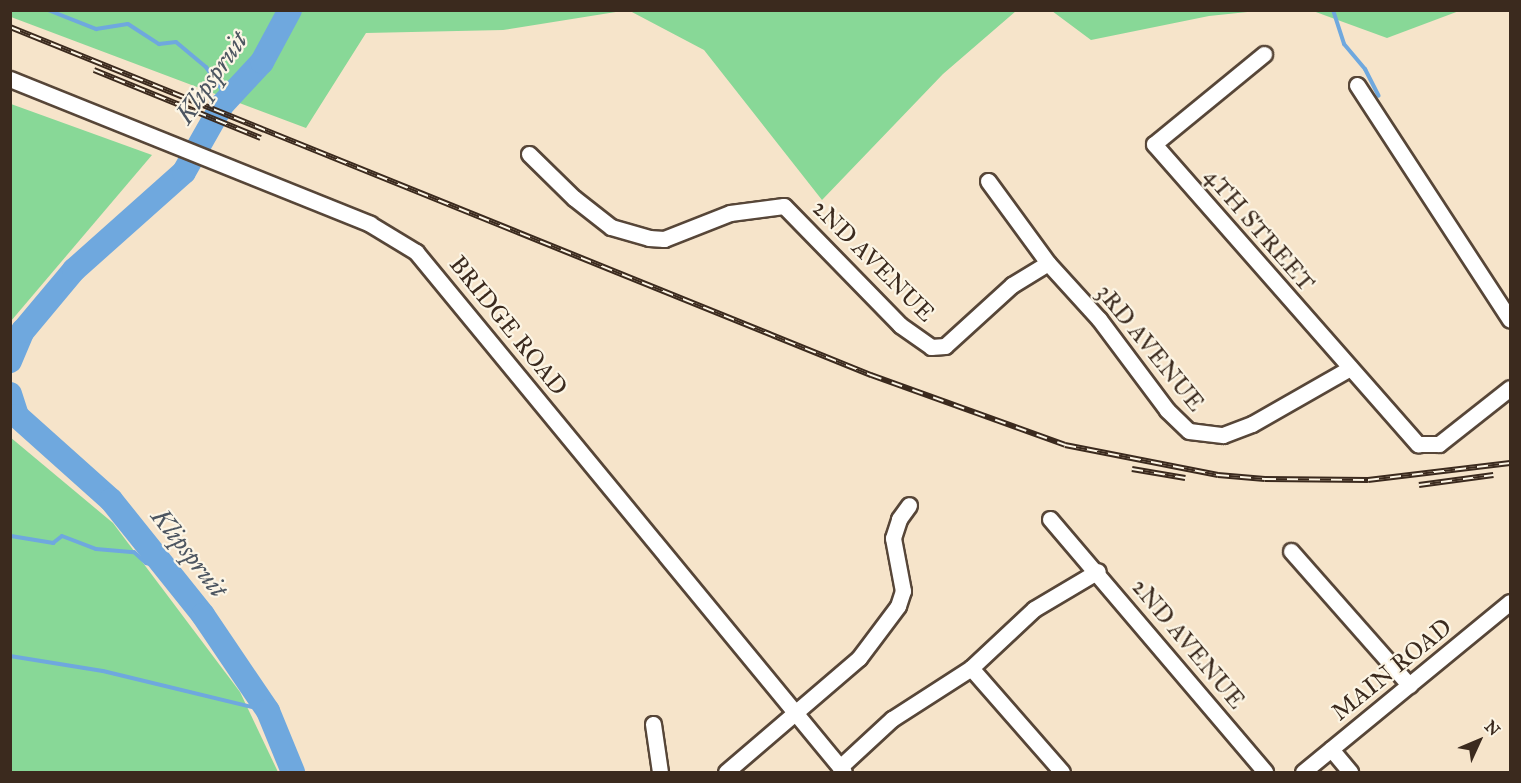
<!DOCTYPE html>
<style>
body{margin:0}
#map{position:relative;width:1521px;height:783px;overflow:hidden;background:#f6e4ca;font-family:"IM FELL Great Primer",serif}
div>[style]{position:absolute}
.green>*{inset:0;background:#88d897}
.stream>*{height:4px;margin:-2px;padding:0 2px;transform-origin:2px;border-radius:2px;background:#6fa8de}
.river>*{height:24px;margin:-12px;padding:0 12px;transform-origin:12px;border-radius:12px;background:#6fa8de}
.roads{filter:drop-shadow(2px 0 #574638) drop-shadow(-2px 0 #574638) drop-shadow(0 2px #574638) drop-shadow(0 -2px #574638)}
.minor>*{height:15px;margin:-7.5px;padding:0 7.5px;transform-origin:7.5px;border-radius:7.5px;background:#fff}
.rail>*{height:6px;margin-top:-3px;transform-origin:0;background:repeating-linear-gradient(90deg,#fcf5e5 0 11px,#3b2a1e 0 22px);box-sizing:border-box;border-block:2px solid #3b2a1e}
span{translate:-50% -50%;white-space:nowrap;text-align:center;line-height:1.15;-webkit-text-stroke:4.5px #fcf5e5;paint-order:stroke}
.street-label{font-size:24px;color:#3b2a1e}
.water-label{font-size:26px;color:#4d5661;font-style:italic}
.frame{position:absolute;inset:0;border:12px solid #3b2a1e;pointer-events:none}
.north{position:absolute;left:1449px;top:711px;width:60px;height:60px;-webkit-text-stroke:4px #fcf5e5;paint-order:stroke;rotate:46deg;font-size:16px;font-weight:700;line-height:24px;text-align:center;color:#3b2a1e}
.north::after{content:'';display:block;margin:auto;width:21px;height:27px;background:#3b2a1e;clip-path:polygon(50% 0,100% 100%,50% 72%,0 100%)}
</style>
<div id="map">
<div class="green">
<i style="clip-path:polygon(10px 11px,11px 10px,622px 11px,503px 30px,366px 33px,306px 128px,11px 17px)"></i>
<i style="clip-path:polygon(630px 11px,1016px 11px,943px 74px,822px 200px,704px 50px)"></i>
<i style="clip-path:polygon(1052px 11px,1257px 11px,1209px 16px,1091px 40px)"></i>
<i style="clip-path:polygon(1313px 11px,1313px 10px,1459px 11px,1387px 38px)"></i>
<i style="clip-path:polygon(11px 104px,152px 155px,11px 321px)"></i>
<i style="clip-path:polygon(10px 437px,113px 523px,240px 692px,278px 772px,11px 772px)"></i>
</div>
<div class="stream">
<i style="left:48px;top:10px;width:52px;rotate:21.6deg"></i>
<i style="left:96px;top:29px;width:32px;rotate:-9deg"></i>
<i style="left:128px;top:24px;width:37px;rotate:33deg"></i>
<i style="left:159px;top:44px;width:17px;rotate:-7deg"></i>
<i style="left:176px;top:42px;width:39px;rotate:40deg"></i>
<i style="left:206px;top:67px;width:39px;rotate:55deg"></i>
<i style="left:1333px;top:10px;width:36px;rotate:72deg"></i>
<i style="left:1344px;top:44px;width:33px;rotate:50deg"></i>
<i style="left:1365px;top:69px;width:30px;rotate:63deg"></i>
<i style="left:11px;top:536px;width:43px;rotate:9.5deg"></i>
<i style="left:53px;top:543px;width:11px;rotate:-38deg"></i>
<i style="left:62px;top:536px;width:36px;rotate:21deg"></i>
<i style="left:96px;top:549px;width:38px;rotate:5deg"></i>
<i style="left:134px;top:552px;width:16px;rotate:43deg"></i>
<i style="left:146px;top:563px;width:21px;rotate:14deg"></i>
<i style="left:10px;top:656px;width:94px;rotate:9.2deg"></i>
<i style="left:103px;top:671px;width:170px;rotate:13.6deg"></i>
</div>
<div class="river">
<i style="left:10px;top:361px;width:33px;rotate:-67deg"></i>
<i style="left:23px;top:331px;width:80px;rotate:-50.1deg"></i>
<i style="left:74px;top:270px;width:147px;rotate:-41.7deg"></i>
<i style="left:184px;top:172px;width:77px;rotate:-60.4deg"></i>
<i style="left:222px;top:105px;width:59px;rotate:-47.1deg"></i>
<i style="left:262px;top:62px;width:59px;rotate:-61.7deg"></i>
<i style="left:10px;top:394px;width:23px;rotate:72deg"></i>
<i style="left:17px;top:416px;width:126px;rotate:41.8deg"></i>
<i style="left:111px;top:500px;width:147px;rotate:51.3deg"></i>
<i style="left:203px;top:615px;width:116px;rotate:55.9deg"></i>
<i style="left:268px;top:711px;width:66px;rotate:67.7deg"></i>
</div>
<div class="roads">
<div class="minor">
<i style="left:1264px;top:54px;width:142px;rotate:140.7deg"></i>
<i style="left:1154px;top:144px;width:400px;rotate:48.7deg"></i>
<i style="left:1418px;top:444px;width:21px"></i>
<i style="left:1439px;top:444px;width:90px;rotate:-38.3deg"></i>
<i style="left:10px;top:79px;width:388px;rotate:21.9deg"></i>
<i style="left:370px;top:224px;width:54px;rotate:31.3deg"></i>
<i style="left:416px;top:252px;width:673px;rotate:50.54deg"></i>
<i style="left:1357px;top:85px;width:280px;rotate:56.9deg"></i>
<i style="left:529px;top:154px;width:63px;rotate:44.4deg"></i>
<i style="left:574px;top:198px;width:47px;rotate:38.1deg"></i>
<i style="left:611px;top:227px;width:40px;rotate:16deg"></i>
<i style="left:649px;top:238px;width:15px;rotate:4deg"></i>
<i style="left:664px;top:239px;width:71px;rotate:-21.5deg"></i>
<i style="left:730px;top:213px;width:54px;rotate:-7.4deg"></i>
<i style="left:784px;top:206px;width:166px;rotate:45.7deg"></i>
<i style="left:900px;top:325px;width:38px;rotate:35deg"></i>
<i style="left:931px;top:347px;width:14px;rotate:-4deg"></i>
<i style="left:945px;top:346px;width:91px;rotate:-42.3deg"></i>
<i style="left:1012px;top:285px;width:42px;rotate:-31.4deg"></i>
<i style="left:988px;top:181px;width:102px;rotate:53.8deg"></i>
<i style="left:1048px;top:263px;width:76px;rotate:47.7deg"></i>
<i style="left:1099px;top:319px;width:114px;rotate:53.2deg"></i>
<i style="left:1167px;top:410px;width:30px;rotate:44deg"></i>
<i style="left:1189px;top:431px;width:34px;rotate:7deg"></i>
<i style="left:1223px;top:435px;width:31px;rotate:-21deg"></i>
<i style="left:1252px;top:424px;width:113px;rotate:-29.7deg"></i>
<i style="left:1050px;top:519px;width:332px;rotate:49.6deg"></i>
<i style="left:1291px;top:551px;width:179px;rotate:48.6deg"></i>
<i style="left:971px;top:668px;width:138px;rotate:48.8deg"></i>
<i style="left:653px;top:724px;width:49px;rotate:81.7deg"></i>
<i style="left:1331px;top:749px;width:30px;rotate:50deg"></i>
<i style="left:840px;top:767px;width:71px;rotate:-42.7deg"></i>
<i style="left:892px;top:719px;width:94px;rotate:-32.8deg"></i>
<i style="left:971px;top:668px;width:86px;rotate:-43.1deg"></i>
<i style="left:1034px;top:609px;width:74px;rotate:-30.7deg"></i>
<i style="left:726px;top:772px;width:175px;rotate:-40.6deg"></i>
<i style="left:859px;top:658px;width:65px;rotate:-53.1deg"></i>
<i style="left:898px;top:606px;width:16px;rotate:-72deg"></i>
<i style="left:903px;top:591px;width:54px;rotate:-100.7deg"></i>
<i style="left:893px;top:538px;width:20px;rotate:-72deg"></i>
<i style="left:899px;top:519px;width:17px;rotate:-54deg"></i>
<i style="left:1303px;top:772px;width:268px;rotate:-39.4deg"></i>
</div>
</div>
<div class="rail">
<i style="left:10px;top:27px;width:929px;rotate:22.01deg"></i>
<i style="left:871px;top:375px;width:206px;rotate:19.8deg"></i>
<i style="left:1065px;top:445px;width:156px;rotate:11.1deg"></i>
<i style="left:1218px;top:475px;width:47px;rotate:4.9deg"></i>
<i style="left:1265px;top:479px;width:103px;rotate:0.6deg"></i>
<i style="left:1368px;top:480px;width:143px;rotate:-6.8deg"></i>
<i style="left:94px;top:70px;width:180px;rotate:22.2deg"></i>
<i style="left:1132px;top:469px;width:54px;rotate:9.6deg"></i>
<i style="left:1419px;top:485px;width:75px;rotate:-7.7deg"></i>
</div>
<div class="street-label">
<span style="left:1259px;top:230px;rotate:49deg">4TH STREET</span>
<span style="left:873px;top:261px;rotate:45deg">2ND AVENUE</span>
<span style="left:508px;top:326px;rotate:51deg">BRIDGE ROAD</span>
<span style="left:1150px;top:348px;rotate:51deg">3RD AVENUE</span>
<span style="left:1188px;top:644px;rotate:50deg">2ND AVENUE</span>
<span style="left:1392px;top:670px;rotate:-39deg">MAIN ROAD</span>
</div>
<div class="water-label">
<span style="left:212px;top:78px;rotate:-55deg">Klipspruit</span>
<span style="left:189px;top:553px;rotate:52deg">Klipspruit</span>
</div>
<div class="frame"></div>
<div class="north">N</div>
</div>
